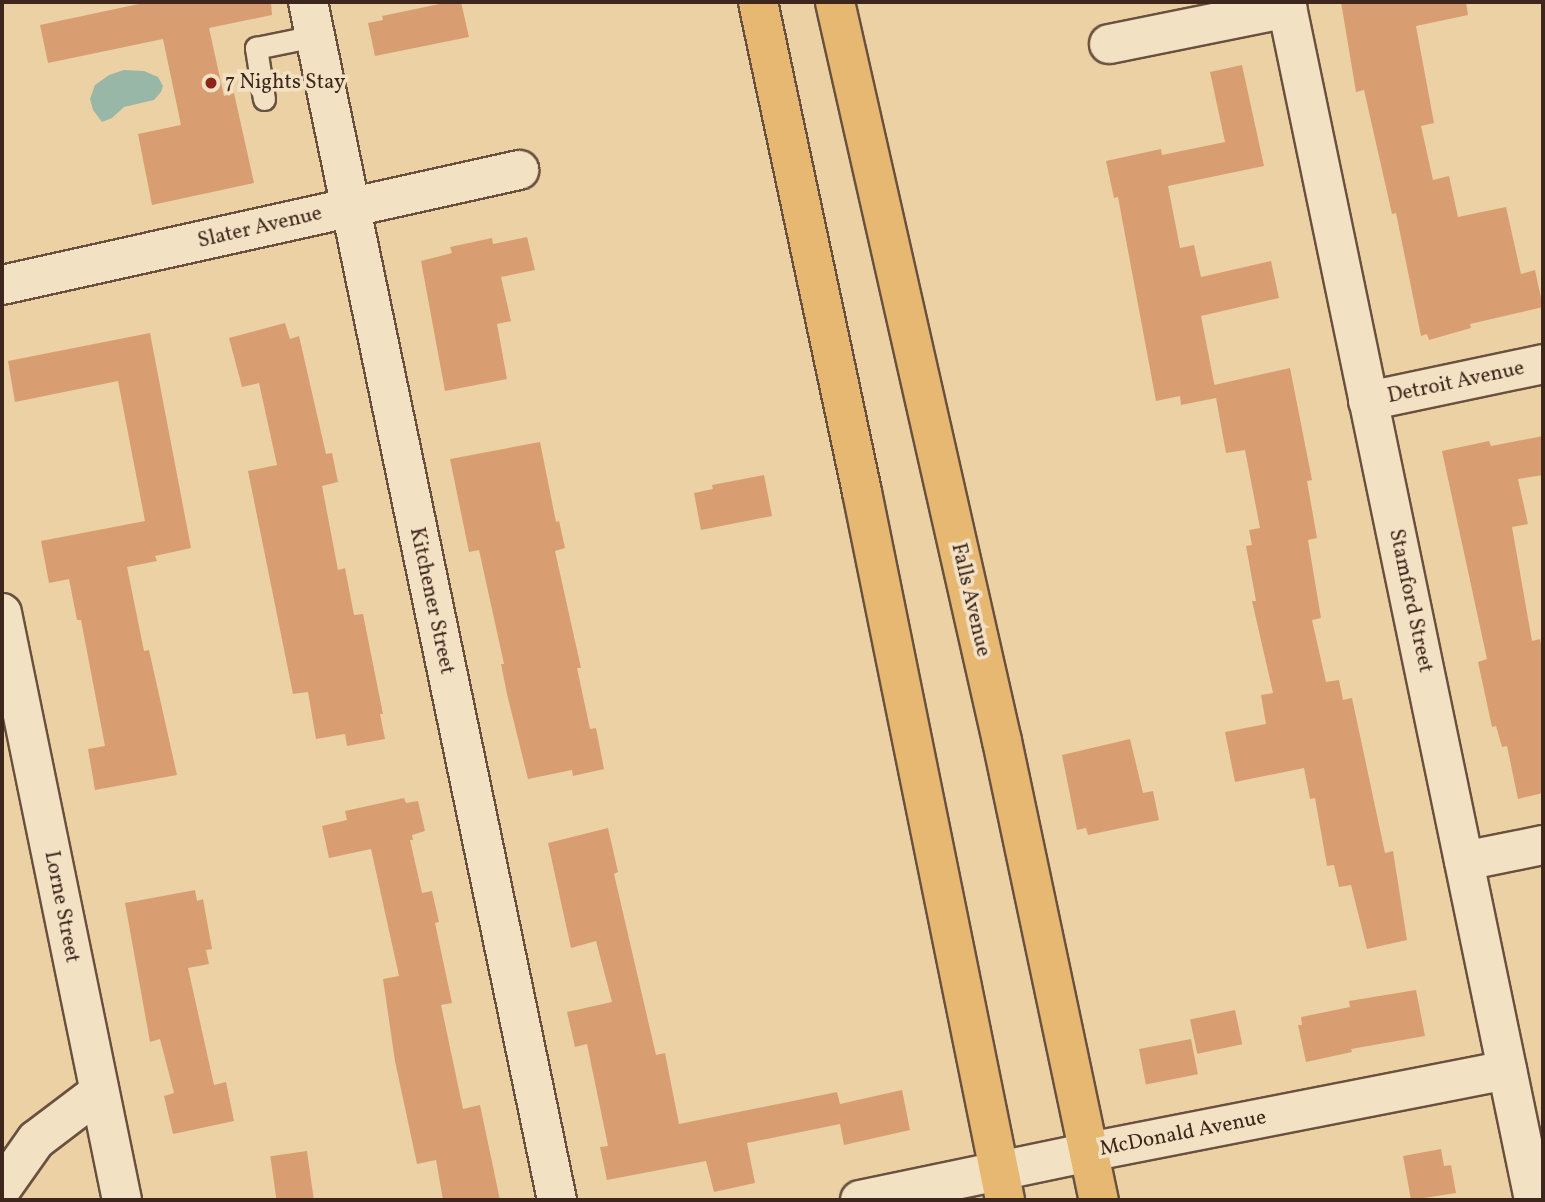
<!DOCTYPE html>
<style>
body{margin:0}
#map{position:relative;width:1545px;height:1202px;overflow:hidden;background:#ecd1a5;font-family:Vollkorn,serif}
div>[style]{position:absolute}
.water>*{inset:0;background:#99b7a7}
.building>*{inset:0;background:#d89e71;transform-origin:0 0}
.roads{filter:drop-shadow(2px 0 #6a513f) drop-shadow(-2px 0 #6a513f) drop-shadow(0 2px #6a513f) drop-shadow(0 -2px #6a513f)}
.service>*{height:21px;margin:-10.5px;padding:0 10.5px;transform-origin:10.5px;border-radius:10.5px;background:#f3e1c4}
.minor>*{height:38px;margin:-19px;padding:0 19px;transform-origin:19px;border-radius:19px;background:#f3e1c4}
.tertiary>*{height:38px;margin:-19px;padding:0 19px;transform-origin:19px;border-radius:19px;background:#f3e1c4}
.trunk>*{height:38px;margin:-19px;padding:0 19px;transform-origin:19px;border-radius:19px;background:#e6b872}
.dots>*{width:19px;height:19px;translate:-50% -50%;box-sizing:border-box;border:4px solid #f3e1c4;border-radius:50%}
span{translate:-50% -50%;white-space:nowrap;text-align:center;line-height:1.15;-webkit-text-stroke:7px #f3e1c4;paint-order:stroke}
.poi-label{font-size:21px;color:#3f261d}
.left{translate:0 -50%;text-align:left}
.street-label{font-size:21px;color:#3f261d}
.frame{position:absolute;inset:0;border:4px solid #3f261d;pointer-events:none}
</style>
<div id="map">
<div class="water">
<i style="clip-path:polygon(124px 70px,144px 71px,158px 77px,163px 86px,161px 92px,154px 100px,124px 107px,112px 118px,102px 122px,93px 110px,90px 99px,95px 85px,109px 75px)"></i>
</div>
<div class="building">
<i style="clip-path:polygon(148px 2px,271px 2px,272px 15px,209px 28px,224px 96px,234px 93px,254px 183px,152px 205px,138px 134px,181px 125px,163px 39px,48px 63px,40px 25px)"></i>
<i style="clip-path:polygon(449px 2px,461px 2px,469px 37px,375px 56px,368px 23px,383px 20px,382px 16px)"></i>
<i style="clip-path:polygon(1341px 2px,1466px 2px,1468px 15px,1416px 26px,1434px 123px,1421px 126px,1433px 180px,1449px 176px,1458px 217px,1506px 207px,1521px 274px,1535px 270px,1543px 307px,1470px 324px,1471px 328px,1429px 340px,1427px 334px,1421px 336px,1396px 213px,1392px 214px,1364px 90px,1356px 92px)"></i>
<i style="clip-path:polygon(1242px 65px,1264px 166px,1168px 186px,1180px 248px,1194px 245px,1201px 277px,1271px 261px,1279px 298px,1201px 316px,1215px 388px,1214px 385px,1290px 368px,1312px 480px,1307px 481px,1317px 538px,1308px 540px,1321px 618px,1312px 620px,1326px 682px,1339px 680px,1343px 700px,1352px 698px,1385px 853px,1393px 851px,1407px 940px,1367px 949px,1351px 885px,1339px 887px,1334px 865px,1327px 866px,1315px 798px,1310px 799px,1304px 768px,1235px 782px,1225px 732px,1266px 724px,1261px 695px,1273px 693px,1252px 601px,1256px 601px,1246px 546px,1252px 545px,1249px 530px,1260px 528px,1245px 450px,1226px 453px,1216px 398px,1181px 405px,1180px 396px,1156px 401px,1118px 197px,1114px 198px,1106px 161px,1161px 149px,1162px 155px,1225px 142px,1210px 72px)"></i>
<i style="clip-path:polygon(527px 237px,535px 270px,501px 277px,511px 321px,497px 324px,507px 379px,445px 391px,421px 261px,452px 253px,450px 247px,492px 238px,493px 244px)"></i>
<i style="clip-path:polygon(285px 323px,290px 339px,299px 336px,326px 454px,332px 453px,338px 482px,322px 486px,338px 570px,345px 568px,354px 615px,363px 614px,383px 714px,380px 714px,385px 739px,347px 746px,345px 734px,316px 739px,308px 692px,293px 694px,248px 471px,277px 465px,259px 383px,242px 387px,229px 338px)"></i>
<i style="clip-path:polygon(150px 333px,191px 548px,155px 556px,157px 561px,127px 567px,144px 651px,149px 650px,177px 775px,95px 790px,88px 749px,105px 746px,81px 620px,77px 620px,69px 579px,49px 583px,41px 541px,145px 521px,118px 381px,15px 402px,8px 361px)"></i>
<i style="clip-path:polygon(1543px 436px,1543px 475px,1518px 479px,1528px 524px,1512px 527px,1532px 641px,1540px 639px,1543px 654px,1543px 793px,1518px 799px,1507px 746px,1502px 747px,1496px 726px,1492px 727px,1478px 662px,1487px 659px,1442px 451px,1489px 441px,1491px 446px)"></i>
<i style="clip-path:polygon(540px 442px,556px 522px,559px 521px,565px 548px,555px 551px,581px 668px,577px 668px,590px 729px,596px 728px,604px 769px,573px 776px,572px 770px,528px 779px,507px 694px,501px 664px,504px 664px,479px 550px,469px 552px,450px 459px)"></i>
<i style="clip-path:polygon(764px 475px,772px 516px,701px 530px,694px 493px,713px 489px,712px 485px)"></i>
<i style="clip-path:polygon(1130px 739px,1143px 793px,1153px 791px,1159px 820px,1088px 835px,1086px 828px,1077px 830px,1062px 755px)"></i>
<i style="clip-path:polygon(404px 798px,406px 803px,418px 801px,425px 831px,412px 835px,413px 840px,410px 840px,422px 893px,432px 891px,439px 922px,435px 923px,452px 1003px,441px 1005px,463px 1109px,480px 1105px,500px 1200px,443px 1200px,436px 1160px,417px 1164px,395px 1061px,383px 979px,399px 976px,371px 849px,329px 858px,322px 826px,347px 820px,345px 811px)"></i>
<i style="clip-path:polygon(608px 828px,618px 872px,614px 874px,656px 1055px,665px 1053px,679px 1124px,837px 1092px,840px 1104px,902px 1090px,910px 1130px,844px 1145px,840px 1124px,747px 1143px,755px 1183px,714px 1192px,706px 1161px,607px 1180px,600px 1147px,608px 1146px,587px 1044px,575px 1047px,567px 1012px,612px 1002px,596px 941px,571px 948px,548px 843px)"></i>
<i style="clip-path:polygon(195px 890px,197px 901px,203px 899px,212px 949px,206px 950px,209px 964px,188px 968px,214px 1085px,226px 1082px,234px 1121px,173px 1134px,164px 1096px,174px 1093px,160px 1039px,150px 1042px,125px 903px)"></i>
<i style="clip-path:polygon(1416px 990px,1425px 1036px,1351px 1049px,1352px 1052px,1306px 1062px,1298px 1025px,1302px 1025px,1301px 1017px,1350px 1007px,1349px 1001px)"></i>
<i style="left:1235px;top:1010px;width:35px;height:46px;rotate:78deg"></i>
<i style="left:1191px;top:1039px;width:36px;height:53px;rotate:79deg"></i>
<i style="clip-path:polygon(1441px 1149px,1444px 1166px,1451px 1165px,1456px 1193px,1411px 1200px,1403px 1156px)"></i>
<i style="left:307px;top:1151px;width:49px;height:37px;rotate:82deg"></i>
</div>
<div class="roads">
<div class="service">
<i style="left:264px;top:99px;width:52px;rotate:-98.9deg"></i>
<i style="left:256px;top:48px;width:60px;rotate:-11.5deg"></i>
</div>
<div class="minor">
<i style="left:308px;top:2px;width:1224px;rotate:78.26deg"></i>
<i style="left:1286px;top:2px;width:1223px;rotate:78.3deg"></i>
<i style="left:1109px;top:44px;width:182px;rotate:-11.4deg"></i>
<i style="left:2px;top:285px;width:530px;rotate:-12.54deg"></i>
<i style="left:1368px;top:401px;width:179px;rotate:-11.9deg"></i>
<i style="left:2px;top:613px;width:599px;rotate:78.45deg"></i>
<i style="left:1464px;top:861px;width:81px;rotate:-11.4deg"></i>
<i style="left:1089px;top:1152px;width:426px;rotate:-11.1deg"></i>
<i style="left:2px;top:1188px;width:59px;rotate:-54.7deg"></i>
<i style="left:36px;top:1140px;width:78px;rotate:-37.2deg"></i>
</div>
<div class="tertiary">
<i style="left:860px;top:1200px;width:234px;rotate:-11.8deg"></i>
</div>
<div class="trunk">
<i style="left:758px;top:2px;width:501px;rotate:78.02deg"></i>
<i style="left:862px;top:492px;width:722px;rotate:78.58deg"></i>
<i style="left:835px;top:2px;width:758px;rotate:77.27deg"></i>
<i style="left:1002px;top:741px;width:469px;rotate:78.1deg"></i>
</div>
</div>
<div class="dots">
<i style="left:211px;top:83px;background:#8f2418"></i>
</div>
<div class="poi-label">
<span class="left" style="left:225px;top:83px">7 Nights Stay</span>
</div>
<div class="street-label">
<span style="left:260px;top:228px;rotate:-13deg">Slater Avenue</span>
<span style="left:1456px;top:383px;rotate:-12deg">Detroit Avenue</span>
<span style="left:970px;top:600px;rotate:77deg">Falls Avenue</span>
<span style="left:431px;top:601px;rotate:78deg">Kitchener Street</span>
<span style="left:1410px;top:601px;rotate:78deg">Stamford Street</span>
<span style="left:61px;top:907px;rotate:79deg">Lorne Street</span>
<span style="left:1183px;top:1134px;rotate:-11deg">McDonald Avenue</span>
</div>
<div class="frame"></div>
</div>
